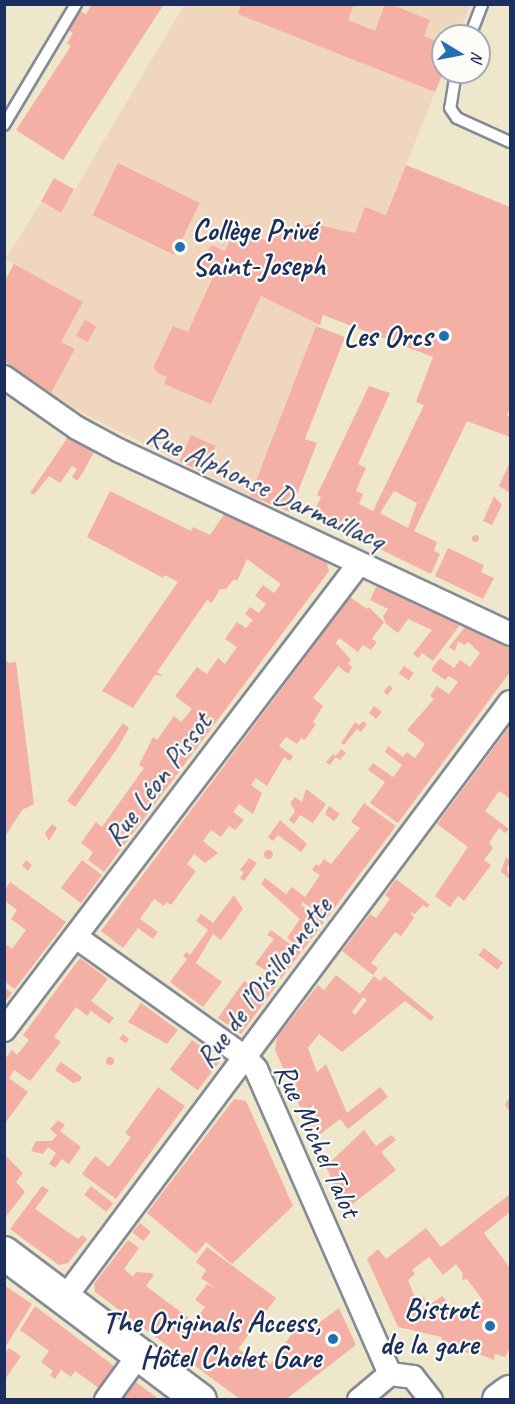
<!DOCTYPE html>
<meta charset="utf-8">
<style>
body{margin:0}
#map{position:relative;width:515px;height:1404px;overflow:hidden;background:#efe7cc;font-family:Caveat,sans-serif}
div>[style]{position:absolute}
.built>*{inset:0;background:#f0d6bc}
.building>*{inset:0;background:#f4b0a5;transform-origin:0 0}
.round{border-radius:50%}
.roads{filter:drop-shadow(2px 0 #858b95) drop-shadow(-2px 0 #858b95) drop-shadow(0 2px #858b95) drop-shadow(0 -2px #858b95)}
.lane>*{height:10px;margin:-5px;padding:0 5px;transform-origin:5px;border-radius:5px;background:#fff}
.street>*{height:22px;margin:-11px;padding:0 11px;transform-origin:11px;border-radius:11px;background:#fff}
.secondary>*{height:32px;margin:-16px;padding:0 16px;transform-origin:16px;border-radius:16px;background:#fff}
.dots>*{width:16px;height:16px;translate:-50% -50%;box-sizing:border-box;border:3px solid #fdfcf7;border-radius:50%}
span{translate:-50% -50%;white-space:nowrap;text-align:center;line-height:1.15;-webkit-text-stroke:4.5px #fdfcf7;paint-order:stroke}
.poi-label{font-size:30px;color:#1b2f5e;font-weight:700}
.left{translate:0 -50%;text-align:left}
.right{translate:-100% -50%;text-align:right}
.street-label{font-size:30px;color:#1b2f5e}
.frame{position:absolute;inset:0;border:6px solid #1b2f5e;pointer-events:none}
.north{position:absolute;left:431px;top:24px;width:60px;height:60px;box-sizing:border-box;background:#fdfcf7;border:2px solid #a3aaba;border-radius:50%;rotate:100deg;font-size:16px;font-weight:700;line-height:24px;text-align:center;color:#1b2f5e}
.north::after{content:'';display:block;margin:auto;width:21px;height:27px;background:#1f6fb2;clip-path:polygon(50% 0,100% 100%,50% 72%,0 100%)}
</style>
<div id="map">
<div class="built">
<i style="clip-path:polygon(184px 5px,470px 5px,458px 36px,443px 36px,443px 72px,386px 215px,365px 208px,250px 496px,86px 415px,51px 393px,75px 349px,61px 342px,83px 302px,5px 259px,41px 203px,61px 213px)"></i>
</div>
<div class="building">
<i style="clip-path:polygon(92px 4px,164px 4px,63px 160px,16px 130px,71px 46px,67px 43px,73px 33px,68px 30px,80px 11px,86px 14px)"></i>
<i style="clip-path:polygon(241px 4px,354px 4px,348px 20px,375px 31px,385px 4px,390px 4px,430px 20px,424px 36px,443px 44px,443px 73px,435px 92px,238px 14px)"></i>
<i style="left:118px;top:163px;width:91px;height:58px;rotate:26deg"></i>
<i style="clip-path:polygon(evenodd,406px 165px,510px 207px,510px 407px,507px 416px,510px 417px,510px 437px,467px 421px,414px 531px,437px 542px,434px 551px,440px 554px,431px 574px,312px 516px,321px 497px,317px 495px,369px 386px,390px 393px,358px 464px,366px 468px,356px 491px,363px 494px,359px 504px,373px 511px,424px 405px,416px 402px,433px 357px,323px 315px,320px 325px,261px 296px,211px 404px,164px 384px,167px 377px,156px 372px,154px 366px,173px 326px,188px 332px,212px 279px,198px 273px,211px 245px,225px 251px,236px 228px,269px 242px,287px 230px,312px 224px,355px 233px,365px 207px,386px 215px,406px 165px,394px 491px,417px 503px,408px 528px,380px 513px,394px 491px)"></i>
<i style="left:54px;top:178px;width:23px;height:27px;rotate:29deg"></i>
<i style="clip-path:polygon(14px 264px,83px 302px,61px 342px,75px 349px,51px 393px,4px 361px,4px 282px)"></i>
<i style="left:85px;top:320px;width:13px;height:18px;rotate:29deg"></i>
<i style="clip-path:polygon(316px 326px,345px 337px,305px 439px,317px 443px,290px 512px,250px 496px)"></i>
<i style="left:191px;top:435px;width:27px;height:29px;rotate:24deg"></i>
<i style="clip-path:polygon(68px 437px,95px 450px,82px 474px,77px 481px,72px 477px,77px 469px,72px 466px,60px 483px,49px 476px,34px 495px,30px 493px)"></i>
<i style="clip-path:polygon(510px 462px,510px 493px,499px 486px)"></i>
<i style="clip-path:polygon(110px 491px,191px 531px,193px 527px,210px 535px,225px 513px,326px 560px,329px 571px,104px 872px,88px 860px,93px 852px,81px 843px,96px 822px,102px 827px,144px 768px,139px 765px,153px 737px,157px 740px,174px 716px,181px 722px,192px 709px,175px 696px,197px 667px,207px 674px,218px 658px,225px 664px,237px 647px,225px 639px,237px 622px,246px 628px,253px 620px,245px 614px,250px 607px,259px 613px,266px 604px,255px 596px,263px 585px,274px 593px,281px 584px,247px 559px,237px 581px,234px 579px,226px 589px,220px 589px,212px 603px,207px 600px,157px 672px,163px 676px,155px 675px,133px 708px,106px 693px,102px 691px,178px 582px,165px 575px,163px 578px,87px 537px)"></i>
<i style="clip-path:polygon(494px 496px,502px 505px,492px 525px,483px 521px)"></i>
<i class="round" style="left:471.5px;top:534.5px;width:7px;height:7px"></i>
<i style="clip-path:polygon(448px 548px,484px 565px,481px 572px,494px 578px,483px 599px,435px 576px)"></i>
<i style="clip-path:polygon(377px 585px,460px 625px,433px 661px,422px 653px,418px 658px,413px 654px,432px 630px,408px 619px,398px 633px,386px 624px,383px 616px,388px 609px,370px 600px)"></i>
<i style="clip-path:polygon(350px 597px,367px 609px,369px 607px,384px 622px,372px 639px,377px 642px,371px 650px,363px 645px,358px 652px,339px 638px,336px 643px,351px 660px,348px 664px,352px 667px,348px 674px,338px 666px,313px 698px,323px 706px,313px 722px,316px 724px,305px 740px,301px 738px,297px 744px,286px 737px,279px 746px,293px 756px,290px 761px,284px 757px,267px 786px,256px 778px,251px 785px,262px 793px,253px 814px,239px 804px,233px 812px,244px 820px,235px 830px,229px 826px,221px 837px,211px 830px,203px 841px,218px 853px,205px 863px,194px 854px,187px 864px,196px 871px,171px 905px,166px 902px,164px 906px,154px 899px,140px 919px,158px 932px,153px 939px,138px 928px,123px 948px,101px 931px)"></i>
<i style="clip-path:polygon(465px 627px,510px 649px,510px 672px,398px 823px,370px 803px,385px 782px,368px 770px,373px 763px,393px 777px,402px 765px,385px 752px,388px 746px,403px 757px,407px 752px,415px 758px,425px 744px,407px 730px,434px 699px,430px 696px,437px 686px,449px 694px,458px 682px,449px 676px,445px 680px,431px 670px,440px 658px,454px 668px,460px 660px,470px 667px,480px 653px,468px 642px,464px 645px,458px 641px,455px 651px,449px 647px)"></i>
<i style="clip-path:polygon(4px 658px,9px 663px,16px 662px,34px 804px,22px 810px,4px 838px)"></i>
<i style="left:404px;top:666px;width:12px;height:9px;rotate:35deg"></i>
<i style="left:389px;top:685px;width:5px;height:9px;rotate:37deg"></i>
<i style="clip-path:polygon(374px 706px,382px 712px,376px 719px,369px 713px)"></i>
<i style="clip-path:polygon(363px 721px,367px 724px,361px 732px,357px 729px,344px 745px,341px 743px,355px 722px,359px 725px)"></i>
<i style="clip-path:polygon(123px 723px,129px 728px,117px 749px,75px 807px,67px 801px)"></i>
<i style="clip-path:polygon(510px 726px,510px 799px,499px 791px,485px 811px,509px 829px,505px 833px,499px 828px,489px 843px,493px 848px,484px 860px,491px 865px,464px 901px,458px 896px,450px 907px,435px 896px,468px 847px,437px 824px)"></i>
<i style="clip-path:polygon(341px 749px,346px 753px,340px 760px,335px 757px)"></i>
<i style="clip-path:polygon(333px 754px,336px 756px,330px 765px,326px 762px)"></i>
<i style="clip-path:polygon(306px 789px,326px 804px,313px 823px,300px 815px,294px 824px,289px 820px,295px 811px,290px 803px,295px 797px,302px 802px)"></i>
<i style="clip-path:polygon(364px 803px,396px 826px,326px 919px,303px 902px,301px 905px,324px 922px,303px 950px,287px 938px,300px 919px,261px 884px,265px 878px,286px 894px,292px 887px,305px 897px,320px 875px,312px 870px,316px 864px,319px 866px,324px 859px,331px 864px,360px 828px,351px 822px)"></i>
<i style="clip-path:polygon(329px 806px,340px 814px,334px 821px,325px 814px)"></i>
<i style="clip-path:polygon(280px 820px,307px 844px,301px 852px,278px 835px,273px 841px,268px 837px)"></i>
<i style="clip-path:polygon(52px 824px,57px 828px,49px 841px,45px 833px)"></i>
<i class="round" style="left:263.5px;top:849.5px;width:9px;height:9px"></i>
<i style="clip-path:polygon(506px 857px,510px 861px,507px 869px,510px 879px,501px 872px)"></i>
<i style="clip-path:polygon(249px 858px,257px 863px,244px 881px,240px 878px,244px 872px,240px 870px)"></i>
<i style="clip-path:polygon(26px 860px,32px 865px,28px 871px,22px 866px)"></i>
<i style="left:82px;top:860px;width:25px;height:35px;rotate:37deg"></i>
<i style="clip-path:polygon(396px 879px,430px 905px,427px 908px,423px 905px,415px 914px,410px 912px,414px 918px,401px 936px,395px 932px,371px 963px,378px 968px,373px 975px,342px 951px,370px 914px,376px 918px,390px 899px,385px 895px)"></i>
<i style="clip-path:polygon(10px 882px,66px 922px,15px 989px,4px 981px,4px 948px,7px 945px,12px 949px,26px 930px,11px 919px,17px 910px,5px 901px,5px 890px)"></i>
<i style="clip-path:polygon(234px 895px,243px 909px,221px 940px,213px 934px,196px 963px,222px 982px,203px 1007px,170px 982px,187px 959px,183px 956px,186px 952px,190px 955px,208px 930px,196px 921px,201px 914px,213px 923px)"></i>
<i style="clip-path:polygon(271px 930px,301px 952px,281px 979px,255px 964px,274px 939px,267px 935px)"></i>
<i style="left:484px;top:948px;width:24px;height:9px;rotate:38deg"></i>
<i style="clip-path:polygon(80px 958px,108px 979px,91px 1001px,114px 1018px,109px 1024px,91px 1011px,87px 1016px,76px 1007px,54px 1037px,61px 1042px,30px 1081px,14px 1070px,9px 1078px,28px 1092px,6px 1122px,4px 1060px,12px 1050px,17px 1055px,29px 1040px,23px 1035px)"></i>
<i style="clip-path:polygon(262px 974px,276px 986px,241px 1034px,218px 1018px,244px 981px,253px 987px)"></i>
<i style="clip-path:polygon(evenodd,336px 975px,360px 994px,374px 976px,380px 981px,384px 976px,434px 1017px,431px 1021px,405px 1001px,342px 1052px,319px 1034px,308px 1048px,317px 1072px,326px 1064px,347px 1113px,380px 1087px,388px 1097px,348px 1129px,340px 1119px,314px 1139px,275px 1050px,277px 1037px,318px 985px,324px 990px,336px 975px,363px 997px,367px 1000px,355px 1015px,352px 1012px,363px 997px)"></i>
<i style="clip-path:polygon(4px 987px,12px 993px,4px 1003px)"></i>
<i style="clip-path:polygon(141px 1003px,178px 1030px,167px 1044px,128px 1022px)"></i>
<i style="clip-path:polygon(123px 1034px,129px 1039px,126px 1043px,119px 1039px)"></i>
<i style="left:192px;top:1040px;width:35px;height:37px;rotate:37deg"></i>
<i class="round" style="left:106px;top:1057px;width:8px;height:8px"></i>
<i style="clip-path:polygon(61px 1062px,82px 1077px,80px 1081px,73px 1083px,55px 1070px)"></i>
<i style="clip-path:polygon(158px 1087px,185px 1106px,116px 1199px,82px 1174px,95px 1156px,109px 1167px,131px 1137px,125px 1133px)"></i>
<i style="clip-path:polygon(510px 1097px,510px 1111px,505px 1105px)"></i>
<i style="clip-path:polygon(234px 1099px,246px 1101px,293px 1206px,232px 1264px,206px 1242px,196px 1254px,147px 1213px)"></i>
<i style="clip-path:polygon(58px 1120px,65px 1125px,60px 1131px,81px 1147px,69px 1164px,62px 1159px,55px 1168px,49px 1164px,56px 1153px,48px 1147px,43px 1154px,31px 1151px,36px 1141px,52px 1141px,57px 1135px,50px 1129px)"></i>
<i style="clip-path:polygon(364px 1130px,376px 1146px,391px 1135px,396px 1140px,381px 1152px,396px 1170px,345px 1210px,326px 1166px)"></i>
<i style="clip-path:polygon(6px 1156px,23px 1173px,16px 1182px,25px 1192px,4px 1219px)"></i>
<i style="clip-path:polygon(42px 1186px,49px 1190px,35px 1209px,78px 1239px,82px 1235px,87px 1239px,68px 1263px,59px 1265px,10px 1229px)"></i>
<i style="left:91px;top:1186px;width:28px;height:11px;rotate:38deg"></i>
<i style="clip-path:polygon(evenodd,510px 1194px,510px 1212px,484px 1233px,510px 1268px,510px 1348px,505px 1357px,495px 1354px,494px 1360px,471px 1351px,469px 1353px,441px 1347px,442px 1337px,398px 1327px,367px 1259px,378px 1249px,386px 1259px,426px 1228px,441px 1247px,510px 1194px,429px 1257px,443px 1275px,456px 1264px,463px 1274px,462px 1280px,467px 1279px,484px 1302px,471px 1313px,454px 1309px,442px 1296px,427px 1307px,424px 1297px,416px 1300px,408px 1280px,415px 1274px,412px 1270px,429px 1257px)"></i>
<i style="left:140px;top:1223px;width:14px;height:12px;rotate:39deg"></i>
<i style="clip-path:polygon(128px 1240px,139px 1248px,124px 1269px,133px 1277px,136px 1272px,151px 1273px,154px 1275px,146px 1286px,194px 1322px,205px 1307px,195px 1300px,207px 1284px,217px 1289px,201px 1278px,206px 1270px,196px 1262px,207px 1247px,276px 1298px,238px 1349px,249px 1356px,261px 1355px,270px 1364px,286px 1348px,283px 1346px,302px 1320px,309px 1330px,339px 1308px,356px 1345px,285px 1400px,241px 1400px,95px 1292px,94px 1284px)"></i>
<i style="clip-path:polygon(4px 1285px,32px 1304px,4px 1349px)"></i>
<i style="clip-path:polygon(35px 1306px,118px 1369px,103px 1391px,75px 1371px,71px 1377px,61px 1370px,55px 1379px,50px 1375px,53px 1371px,41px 1362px,49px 1351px,20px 1330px)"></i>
<i style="clip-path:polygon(9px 1348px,21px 1356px,4px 1381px,4px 1354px)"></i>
<i style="clip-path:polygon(132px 1379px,160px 1400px,117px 1400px)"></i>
</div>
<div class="roads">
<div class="lane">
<i style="left:470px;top:36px;width:34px;rotate:-69deg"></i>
<i style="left:456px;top:72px;width:36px;rotate:99deg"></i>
<i style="left:450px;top:108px;width:12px;rotate:55deg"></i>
<i style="left:457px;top:118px;width:58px;rotate:24.4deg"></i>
<i style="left:4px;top:125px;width:141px;rotate:-59.2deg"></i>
</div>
<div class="street">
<i style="left:4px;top:377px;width:89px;rotate:34.9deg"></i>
<i style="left:77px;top:428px;width:49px;rotate:28.1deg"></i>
<i style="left:120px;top:451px;width:431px;rotate:25.1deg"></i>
<i style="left:76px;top:937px;width:207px;rotate:35.4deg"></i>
<i style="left:245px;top:1057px;width:16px;rotate:47deg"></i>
<i style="left:256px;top:1069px;width:333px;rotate:66.3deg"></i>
<i style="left:4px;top:1030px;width:584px;rotate:-52.72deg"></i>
<i style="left:64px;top:1299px;width:745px;rotate:-53.24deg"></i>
<i style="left:106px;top:1400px;width:54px;rotate:-54deg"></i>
<i style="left:359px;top:1400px;width:40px;rotate:-40deg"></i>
<i style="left:390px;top:1374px;width:23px;rotate:7deg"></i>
<i style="left:413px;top:1377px;width:29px;rotate:52deg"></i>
</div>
<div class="secondary">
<i style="left:4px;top:1253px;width:245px;rotate:36.9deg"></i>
<i style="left:499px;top:1400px;width:14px;rotate:-36deg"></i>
</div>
</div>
<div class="dots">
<i style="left:180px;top:247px;background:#1f6fb2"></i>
<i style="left:444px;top:336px;background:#1f6fb2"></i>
<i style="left:490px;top:1326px;background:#1f6fb2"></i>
<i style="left:333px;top:1339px;background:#1f6fb2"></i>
</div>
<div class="poi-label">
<span class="left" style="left:192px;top:247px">Collège Privé<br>Saint-Joseph</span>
<span class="right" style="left:432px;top:336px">Les Orcs</span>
<span class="right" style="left:478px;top:1326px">Bistrot<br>de la gare</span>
<span class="right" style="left:321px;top:1339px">The Originals Access,<br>Hôtel Cholet Gare</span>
</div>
<div class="street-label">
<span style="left:266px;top:487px;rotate:25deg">Rue Alphonse Darmaillacq</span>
<span style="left:157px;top:779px;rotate:-53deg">Rue Léon Pissot</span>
<span style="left:263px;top:982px;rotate:-53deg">Rue de l’Oisillonnette</span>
<span style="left:318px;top:1140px;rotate:65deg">Rue Michel Talot</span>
</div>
<div class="frame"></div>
<div class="north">N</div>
</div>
